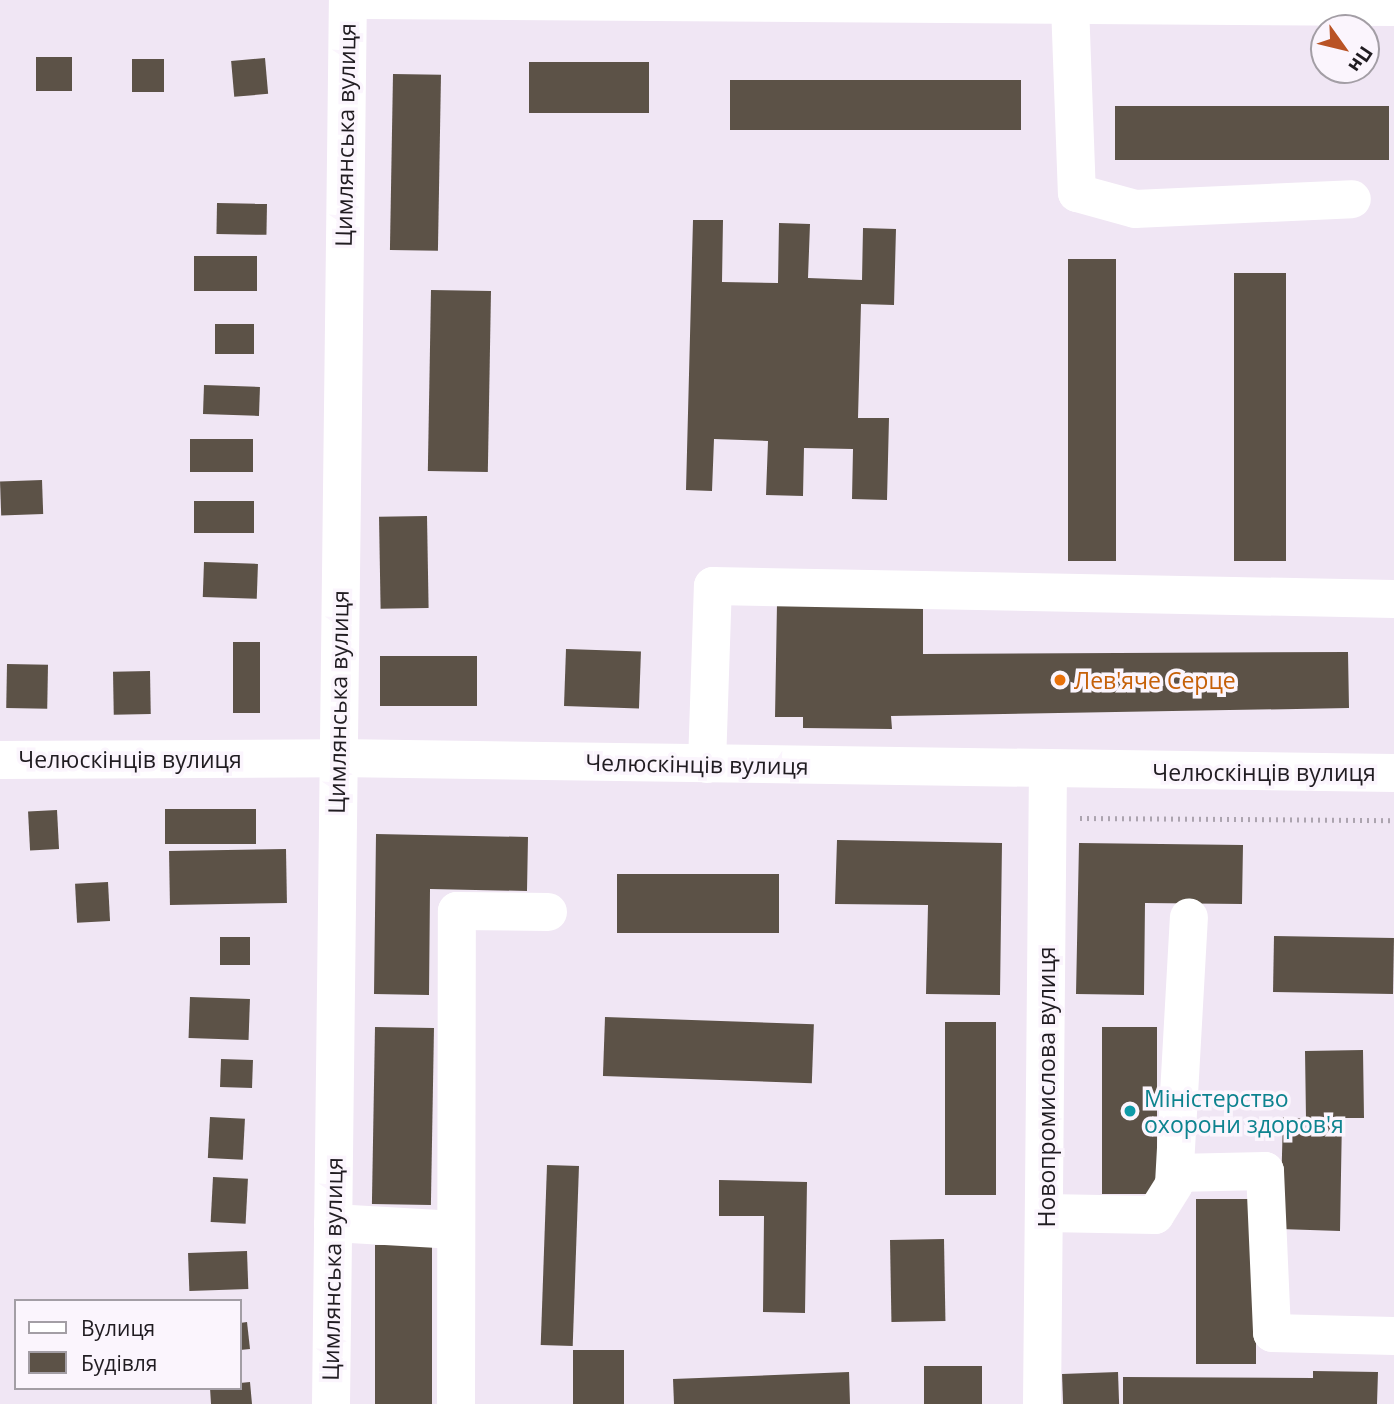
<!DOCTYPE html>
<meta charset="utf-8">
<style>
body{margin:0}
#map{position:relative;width:1394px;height:1404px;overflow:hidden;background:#f0e6f4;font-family:"Open Sans",sans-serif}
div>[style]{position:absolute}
.building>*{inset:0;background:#5c5247;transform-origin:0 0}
.path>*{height:4.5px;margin-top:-2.25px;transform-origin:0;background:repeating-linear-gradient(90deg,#aca4af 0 2px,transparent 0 7px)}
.minor>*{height:38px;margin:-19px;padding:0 19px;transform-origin:19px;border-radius:19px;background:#fff}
.dots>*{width:19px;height:19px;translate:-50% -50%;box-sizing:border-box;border:4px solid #fbf5fd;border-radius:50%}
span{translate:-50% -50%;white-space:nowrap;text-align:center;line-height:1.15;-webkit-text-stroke:7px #fbf5fd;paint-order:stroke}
.street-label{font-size:23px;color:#201c21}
.food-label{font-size:23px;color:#c56008}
.left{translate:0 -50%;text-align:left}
.culture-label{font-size:23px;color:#0d838f}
.legend{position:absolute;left:14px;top:1299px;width:228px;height:91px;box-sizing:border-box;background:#fbf5fd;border:2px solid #a39ea5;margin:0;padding:9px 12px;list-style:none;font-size:21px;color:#201c21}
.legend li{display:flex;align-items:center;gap:14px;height:35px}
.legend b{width:35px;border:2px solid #a39ea5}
.north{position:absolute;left:1310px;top:14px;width:70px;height:70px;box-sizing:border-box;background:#fbf5fd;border:2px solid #a39ea5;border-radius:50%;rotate:124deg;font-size:19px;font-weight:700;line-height:28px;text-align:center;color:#201c21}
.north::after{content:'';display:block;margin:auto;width:24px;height:32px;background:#b95325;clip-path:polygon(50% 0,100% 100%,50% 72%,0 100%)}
</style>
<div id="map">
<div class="building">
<i style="left:36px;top:57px;width:36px;height:34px"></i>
<i style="left:265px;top:58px;width:36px;height:34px;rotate:85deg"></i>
<i style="left:132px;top:59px;width:32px;height:33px"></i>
<i style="left:529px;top:62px;width:120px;height:51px"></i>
<i style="left:393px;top:74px;width:48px;height:176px;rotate:1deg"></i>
<i style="left:1021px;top:80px;width:50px;height:291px;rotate:90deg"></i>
<i style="left:1389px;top:106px;width:54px;height:274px;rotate:90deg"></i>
<i style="left:217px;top:203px;width:50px;height:31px;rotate:1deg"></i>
<i style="clip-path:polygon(693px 220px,723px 220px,722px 282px,778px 283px,779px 223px,810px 224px,808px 278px,862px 280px,863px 228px,896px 229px,894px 305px,861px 304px,858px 418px,889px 418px,887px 500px,852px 499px,853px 449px,804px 448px,803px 496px,766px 495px,768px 441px,714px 439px,712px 491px,686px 490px)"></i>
<i style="left:194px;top:256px;width:63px;height:35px"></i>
<i style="left:1116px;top:259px;width:302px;height:48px;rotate:90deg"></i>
<i style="left:1234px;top:273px;width:52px;height:288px"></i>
<i style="left:431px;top:290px;width:60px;height:181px;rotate:1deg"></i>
<i style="left:215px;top:324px;width:39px;height:30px"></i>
<i style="left:204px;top:385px;width:56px;height:29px;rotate:2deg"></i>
<i style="left:190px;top:439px;width:63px;height:33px"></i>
<i style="left:42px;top:480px;width:34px;height:42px;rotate:88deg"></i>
<i style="left:194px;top:501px;width:60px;height:32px"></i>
<i style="left:427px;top:516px;width:92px;height:48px;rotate:89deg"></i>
<i style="left:204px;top:562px;width:54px;height:35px;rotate:2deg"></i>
<i style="clip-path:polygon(777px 603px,923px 604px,923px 654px,1348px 652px,1349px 708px,891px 716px,892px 729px,803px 728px,803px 717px,775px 717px)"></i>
<i style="left:260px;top:642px;width:71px;height:27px;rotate:90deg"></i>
<i style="left:566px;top:649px;width:75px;height:57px;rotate:2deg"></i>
<i style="left:477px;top:656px;width:50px;height:97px;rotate:90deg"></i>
<i style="left:7px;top:664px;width:41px;height:44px;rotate:1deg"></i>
<i style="left:150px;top:671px;width:43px;height:37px;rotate:89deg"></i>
<i style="left:256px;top:809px;width:35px;height:91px;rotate:90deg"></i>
<i style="left:57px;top:810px;width:39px;height:29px;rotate:87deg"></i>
<i style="clip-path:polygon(376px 834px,528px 837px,527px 891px,430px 889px,429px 995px,374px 994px)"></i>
<i style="clip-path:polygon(837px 840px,1002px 843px,1000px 995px,926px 994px,928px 905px,835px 904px)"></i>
<i style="clip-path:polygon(1079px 843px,1243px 845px,1242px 904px,1145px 903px,1144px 995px,1076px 994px)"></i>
<i style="left:286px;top:849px;width:54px;height:117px;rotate:89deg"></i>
<i style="left:779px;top:874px;width:59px;height:162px;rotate:90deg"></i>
<i style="left:108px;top:882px;width:39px;height:33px;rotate:87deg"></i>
<i style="left:1274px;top:936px;width:120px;height:56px;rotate:1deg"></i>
<i style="left:220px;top:937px;width:30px;height:28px"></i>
<i style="left:190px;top:997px;width:60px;height:41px;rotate:2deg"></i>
<i style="left:605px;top:1017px;width:209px;height:59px;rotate:2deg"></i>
<i style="left:945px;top:1022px;width:51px;height:173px"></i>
<i style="left:375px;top:1027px;width:59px;height:177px;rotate:1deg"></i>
<i style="left:1102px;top:1027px;width:55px;height:167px"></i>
<i style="clip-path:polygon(1363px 1050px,1364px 1118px,1342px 1118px,1340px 1231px,1280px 1229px,1283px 1117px,1306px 1119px,1305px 1051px)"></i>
<i style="left:221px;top:1059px;width:32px;height:28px;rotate:2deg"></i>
<i style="left:210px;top:1117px;width:35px;height:41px;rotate:3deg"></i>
<i style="left:547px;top:1165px;width:32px;height:180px;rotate:2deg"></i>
<i style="left:213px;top:1177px;width:35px;height:45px;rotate:3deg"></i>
<i style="clip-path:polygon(719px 1180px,807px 1182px,805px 1313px,763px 1312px,764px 1216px,719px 1216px)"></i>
<i style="left:1256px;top:1199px;width:165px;height:60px;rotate:90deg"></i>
<i style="left:944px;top:1239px;width:82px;height:54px;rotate:89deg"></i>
<i style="left:375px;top:1245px;width:57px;height:159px"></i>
<i style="left:247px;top:1251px;width:38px;height:59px;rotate:88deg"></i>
<i style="clip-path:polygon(247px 1322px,250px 1349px,240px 1350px,240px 1323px)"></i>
<i style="left:573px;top:1350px;width:51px;height:54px"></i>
<i style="left:924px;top:1366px;width:58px;height:38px"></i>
<i style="clip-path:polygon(1313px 1371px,1378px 1372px,1377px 1404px,1123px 1404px,1123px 1377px,1313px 1378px)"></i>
<i style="clip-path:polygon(849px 1372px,850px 1404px,674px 1404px,673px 1379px)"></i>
<i style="left:1118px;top:1372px;width:32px;height:56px;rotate:88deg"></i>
<i style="clip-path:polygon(250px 1382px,252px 1404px,211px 1404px,210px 1388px,240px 1388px,240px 1383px)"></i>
</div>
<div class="path">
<i style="left:1080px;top:818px;width:314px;rotate:0.4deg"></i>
</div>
<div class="minor">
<i style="left:368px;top:0;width:1026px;rotate:0.39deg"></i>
<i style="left:1070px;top:5px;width:188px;rotate:87.9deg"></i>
<i style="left:1077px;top:193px;width:60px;rotate:15.4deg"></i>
<i style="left:1135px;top:209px;width:217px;rotate:-2.6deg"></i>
<i style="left:0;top:760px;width:337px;rotate:-0.3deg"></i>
<i style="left:337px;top:758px;width:1057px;rotate:0.81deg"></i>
<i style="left:707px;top:764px;width:178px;rotate:-88.1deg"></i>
<i style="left:713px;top:586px;width:681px;rotate:1.09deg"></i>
<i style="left:1175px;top:1173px;width:90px;rotate:-1.3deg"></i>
<i style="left:1265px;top:1171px;width:162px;rotate:87.5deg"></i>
<i style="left:1272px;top:1333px;width:122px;rotate:1.4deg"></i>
<i style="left:1046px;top:1213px;width:109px;rotate:1.1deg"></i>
<i style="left:1155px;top:1215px;width:36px;rotate:-58deg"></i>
<i style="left:1174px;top:1184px;width:267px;rotate:-86.8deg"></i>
<i style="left:333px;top:1223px;width:123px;rotate:3.3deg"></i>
<i style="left:331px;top:1404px;width:1404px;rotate:-89.31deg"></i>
<i style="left:456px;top:1404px;width:493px;rotate:-89.9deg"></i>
<i style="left:457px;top:911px;width:91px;rotate:0.6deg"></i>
<i style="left:1042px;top:1404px;width:634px;rotate:-89.46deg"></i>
</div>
<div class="dots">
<i style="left:1060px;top:680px;background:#e8710a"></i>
<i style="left:1130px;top:1111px;background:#0f9aa8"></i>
</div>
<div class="street-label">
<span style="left:345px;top:135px;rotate:-89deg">Цимлянська вулиця</span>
<span style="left:338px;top:702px;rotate:-89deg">Цимлянська вулиця</span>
<span style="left:130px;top:759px">Челюскінців вулиця</span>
<span style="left:697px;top:764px;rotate:1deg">Челюскінців вулиця</span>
<span style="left:1264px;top:772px">Челюскінців вулиця</span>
<span style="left:1046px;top:1087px;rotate:-90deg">Новопромислова вулиця</span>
<span style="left:332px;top:1269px;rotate:-89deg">Цимлянська вулиця</span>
</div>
<div class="food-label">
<span class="left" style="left:1074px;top:680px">Лев'яче Серце</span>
</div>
<div class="culture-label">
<span class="left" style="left:1144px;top:1111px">Міністерство<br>охорони здоров'я</span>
</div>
<ul class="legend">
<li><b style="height:9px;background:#fff"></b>Вулиця</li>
<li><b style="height:19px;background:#5c5247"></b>Будівля</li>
</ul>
<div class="north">Пн</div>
</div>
